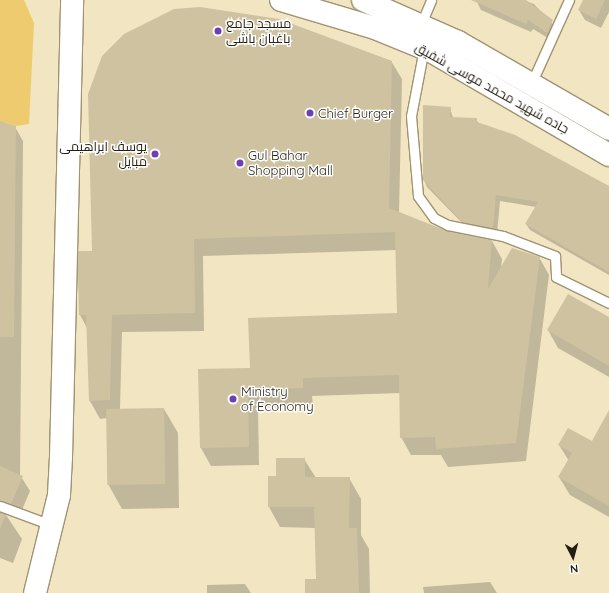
<!DOCTYPE html>
<meta charset="utf-8">
<style>
body{margin:0}
#map{position:relative;width:609px;height:593px;overflow:hidden;background:#f2e5c2;font-family:Quicksand,Cairo,sans-serif}
div>[style]{position:absolute}
.green>*{inset:0;background:#eecb6e}
.shadow>*{inset:0;background:#0003}
.building>*{inset:0;background:#cfc2a0;transform-origin:0 0}
.roads{filter:drop-shadow(1px 0 #a09373) drop-shadow(-1px 0 #a09373) drop-shadow(0 1px #a09373) drop-shadow(0 -1px #a09373)}
.service>*{height:9px;margin:-4.5px;padding:0 4.5px;transform-origin:4.5px;border-radius:4.5px;background:#fff}
.secondary>*{height:22px;margin:-11px;padding:0 11px;transform-origin:11px;border-radius:11px;background:#fff}
.dots>*{width:11px;height:11px;translate:-50% -50%;box-sizing:border-box;border:2px solid #fff;border-radius:50%}
span{translate:-50% -50%;white-space:nowrap;text-align:center;line-height:1.15;-webkit-text-stroke:3px #fff;paint-order:stroke}
.poi-label{font-size:13px;color:#231e11}
.left{translate:0 -50%;text-align:left}
.right{translate:-100% -50%;text-align:right}
.street-label{font-size:13px;color:#231e11}
.north{position:absolute;left:553px;top:537px;width:40px;height:40px;-webkit-text-stroke:3px #fff;paint-order:stroke;rotate:174deg;font-size:11px;font-weight:700;line-height:16px;text-align:center;color:#231e11}
.north::after{content:'';display:block;margin:auto;width:14px;height:18px;background:#231e11;clip-path:polygon(50% 0,100% 100%,50% 72%,0 100%)}
</style>
<div id="map">
<div class="green">
<i style="clip-path:polygon(0 0,24px 0,34px 23px,29px 124px,16px 126px,0 121px)"></i>
</div>
<div class="shadow">
<i style="clip-path:polygon(476px 0,523px 0,534px 4px,558px 30px,553px 41px,533px 29px,531px 32px,481px 10px)"></i>
<i style="clip-path:polygon(584px 0,609px 0,609px 12px,601px 28px,585px 20px,579px 10px)"></i>
<i style="clip-path:polygon(200px 8px,279px 20px,391px 61px,402px 79px,399px 213px,446px 232px,492px 241px,502px 259px,501px 268px,539px 257px,549px 275px,526px 461px,448px 467px,441px 455px,411px 455px,401px 437px,400px 393px,312px 396px,313px 405px,258px 407px,259px 465px,211px 466px,201px 448px,251px 369px,398px 314px,397px 250px,203px 256px,204px 331px,122px 332px,120px 409px,164px 409px,178px 433px,179px 508px,122px 509px,108px 484px,107px 418px,100px 419px,90px 401px,87px 328px,80px 315px,93px 252px)"></i>
<i style="clip-path:polygon(450px 108px,453px 118px,476px 119px,479px 124px,609px 188px,609px 275px,530px 230px,526px 224px,536px 207px,500px 201px,497px 234px,467px 228px,427px 187px,424px 180px)"></i>
<i style="clip-path:polygon(0 121px,15px 127px,23px 141px,20px 475px,30px 491px,19px 517px,6px 515px,22px 539px,13px 563px,0 558px)"></i>
<i style="clip-path:polygon(609px 318px,609px 377px,558px 348px,548px 330px)"></i>
<i style="clip-path:polygon(609px 412px,609px 517px,570px 495px,559px 477px,569px 461px,559px 445px,592px 443px)"></i>
<i style="clip-path:polygon(304px 459px,316px 478px,349px 478px,361px 499px,361px 535px,369px 549px,370px 593px,306px 593px,317px 580px,316px 528px,280px 527px,269px 507px,277px 477px)"></i>
<i style="clip-path:polygon(490px 582px,497px 593px,424px 593px,423px 587px)"></i>
<i style="clip-path:polygon(245px 584px,251px 593px,207px 593px,207px 585px)"></i>
</div>
<div class="building">
<i style="clip-path:polygon(471px 0,526px 0,553px 20px,547px 33px,528px 20px,526px 24px)"></i>
<i style="clip-path:polygon(583px 0,605px 0,596px 19px,578px 10px)"></i>
<i style="clip-path:polygon(200px 7px,279px 19px,392px 61px,389px 208px,447px 231px,492px 240px,488px 289px,512px 248px,540px 257px,516px 443px,436px 449px,435px 437px,400px 438px,399px 375px,303px 378px,303px 388px,248px 390px,249px 447px,200px 448px,198px 369px,250px 368px,248px 318px,397px 313px,395px 232px,194px 239px,195px 313px,112px 315px,110px 400px,89px 401px,86px 315px,79px 315px,78px 276px,78px 251px,92px 251px,88px 94px,102px 56px,124px 34px,174px 9px)"></i>
<i style="clip-path:polygon(423px 105px,451px 107px,450px 117px,477px 118px,477px 122px,515px 135px,609px 186px,609px 272px,525px 224px,538px 202px,496px 195px,493px 228px,462px 222px,423px 180px)"></i>
<i style="clip-path:polygon(0 121px,16px 126px,14px 337px,0 337px)"></i>
<i style="clip-path:polygon(568px 294px,609px 317px,609px 366px,547px 330px)"></i>
<i style="left:164px;top:408px;width:76px;height:58px;rotate:89deg"></i>
<i style="clip-path:polygon(609px 410px,609px 506px,558px 477px,572px 453px,558px 445px,568px 428px,592px 441px)"></i>
<i style="clip-path:polygon(276px 458px,305px 458px,305px 477px,350px 477px,349px 528px,357px 528px,359px 593px,305px 593px,305px 579px,316px 579px,314px 507px,268px 507px,268px 476px,276px 476px)"></i>
<i style="clip-path:polygon(0 466px,23px 476px,11px 504px,0 500px)"></i>
<i style="clip-path:polygon(0 512px,6px 515px,0 529px)"></i>
</div>
<div class="roads">
<div class="service">
<i style="left:421px;top:24px;width:26px;rotate:-67deg"></i>
<i style="left:424px;top:48px;width:69px;rotate:100.8deg"></i>
<i style="left:411px;top:116px;width:80px;rotate:85deg"></i>
<i style="left:418px;top:196px;width:27px;rotate:54deg"></i>
<i style="left:434px;top:218px;width:16px;rotate:27deg"></i>
<i style="left:448px;top:225px;width:56px;rotate:11.3deg"></i>
<i style="left:503px;top:236px;width:56px;rotate:21deg"></i>
<i style="left:555px;top:256px;width:21px;rotate:87deg"></i>
<i style="left:556px;top:277px;width:59px;rotate:26.1deg"></i>
<i style="left:531px;top:84px;width:92px;rotate:-65.7deg"></i>
<i style="left:0;top:506px;width:54px;rotate:20.4deg"></i>
</div>
<div class="secondary">
<i style="left:281px;top:0;width:98px;rotate:16.6deg"></i>
<i style="left:375px;top:28px;width:61px;rotate:22.3deg"></i>
<i style="left:431px;top:51px;width:206px;rotate:30.3deg"></i>
<i style="left:363px;top:0;width:104px;rotate:23.9deg"></i>
<i style="left:458px;top:42px;width:174px;rotate:29.9deg"></i>
<i style="left:35px;top:593px;width:101px;rotate:-76.2deg"></i>
<i style="left:59px;top:495px;width:38px;rotate:-87deg"></i>
<i style="left:61px;top:457px;width:457px;rotate:-88.6deg"></i>
</div>
</div>
<div class="dots">
<i style="left:218px;top:31px;background:#703db5"></i>
<i style="left:310px;top:113px;background:#703db5"></i>
<i style="left:155px;top:154px;background:#703db5"></i>
<i style="left:240px;top:163px;background:#703db5"></i>
<i style="left:233px;top:399px;background:#703db5"></i>
</div>
<div class="poi-label">
<span class="left" style="left:226px;top:31px">مسجد جامع<br>باغبان باشی</span>
<span class="left" style="left:318px;top:113px">Chief Burger</span>
<span class="right" style="left:147px;top:154px">یوسف ابراهیمی<br>مبایل</span>
<span class="left" style="left:248px;top:163px">Gul Bahar<br>Shopping Mall</span>
<span class="left" style="left:241px;top:399px">Ministry<br>of Economy</span>
</div>
<div class="street-label">
<span style="left:492px;top:88px;rotate:29deg">جاده شهید محمد موسی شفیق</span>
</div>
<div class="north">N</div>
</div>
